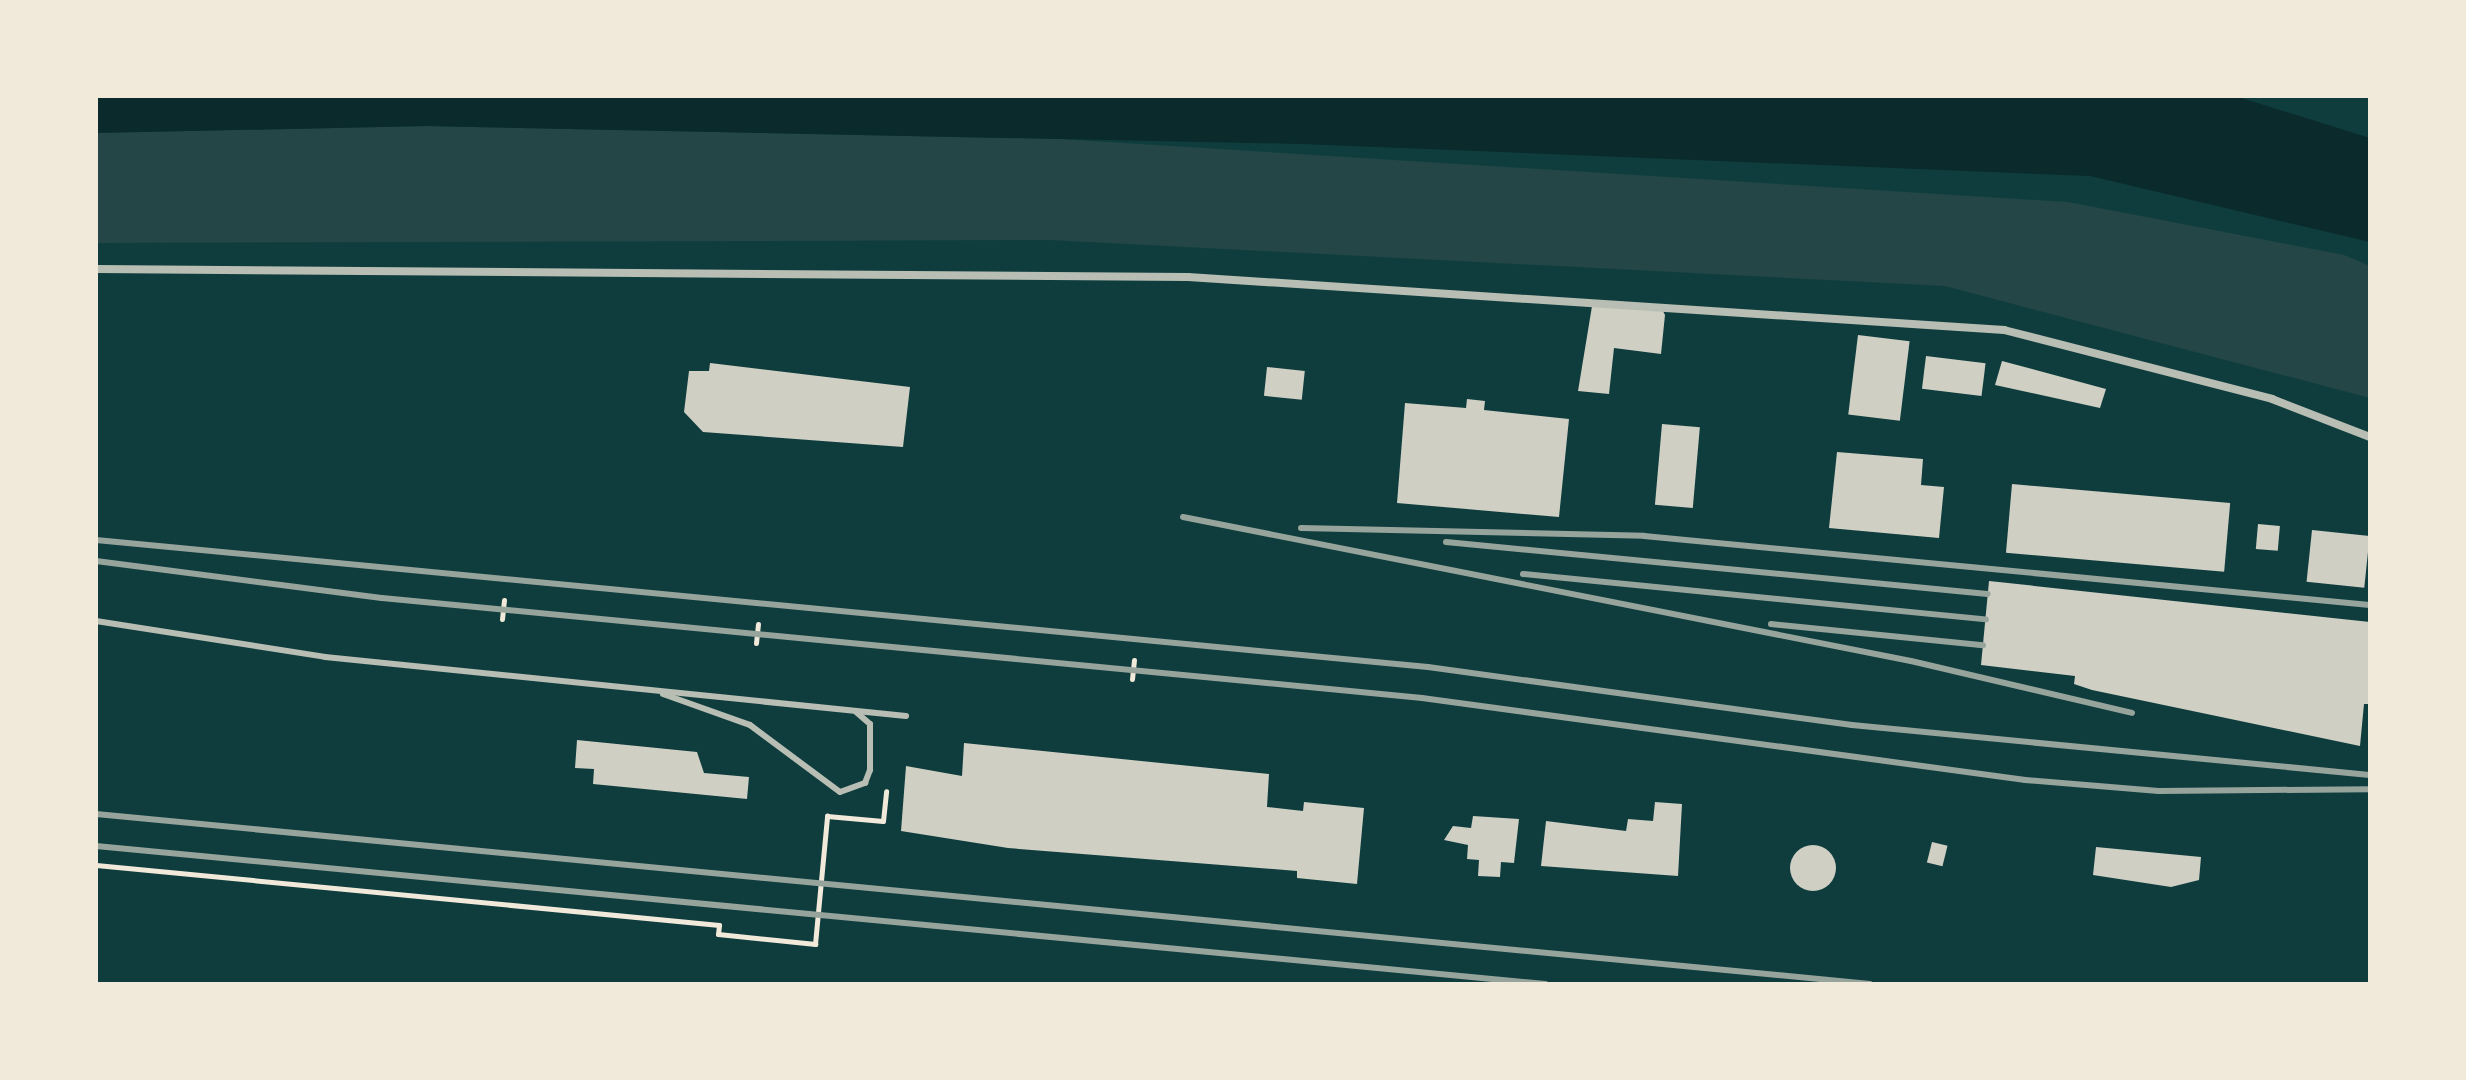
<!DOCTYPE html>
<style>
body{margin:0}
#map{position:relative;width:2466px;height:1080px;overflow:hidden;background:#0f3d3e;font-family:"Playfair Display",serif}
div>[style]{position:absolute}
.green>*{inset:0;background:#244646}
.water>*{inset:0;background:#0a2a2b}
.building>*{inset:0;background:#cfcfc3;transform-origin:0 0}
.round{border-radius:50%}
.path>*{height:5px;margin:-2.5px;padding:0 2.5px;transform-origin:2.5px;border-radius:2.5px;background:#f1e9da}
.service>*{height:6px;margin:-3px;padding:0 3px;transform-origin:3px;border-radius:3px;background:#b8beb3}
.minor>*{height:8px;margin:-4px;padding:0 4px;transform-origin:4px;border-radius:4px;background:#b8beb3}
.rail>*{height:6px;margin:-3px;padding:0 3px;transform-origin:3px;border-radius:3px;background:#97a49c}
span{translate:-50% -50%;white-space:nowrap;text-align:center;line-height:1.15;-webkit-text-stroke:6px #f1e9da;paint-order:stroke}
.frame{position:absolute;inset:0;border:98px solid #f1e9da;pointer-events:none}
</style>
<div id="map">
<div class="green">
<i style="clip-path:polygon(426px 126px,1059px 139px,2068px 202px,2344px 255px,2370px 266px,2370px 398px,1945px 286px,1050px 240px,96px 243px,96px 133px)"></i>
</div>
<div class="water">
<i style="clip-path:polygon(96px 96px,2235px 96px,2370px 138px,2370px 242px,2090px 176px,1302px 144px,426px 126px,96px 133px)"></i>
</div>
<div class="building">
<i style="clip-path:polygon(1593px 300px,1661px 307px,1665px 315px,1661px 354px,1614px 348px,1609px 394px,1578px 391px)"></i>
<i style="left:1858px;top:335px;width:52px;height:80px;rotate:7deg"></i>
<i style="left:1926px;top:356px;width:60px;height:33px;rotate:7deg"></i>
<i style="clip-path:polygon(2002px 361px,2106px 389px,2100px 408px,1995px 385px)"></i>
<i style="clip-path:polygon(710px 363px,910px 387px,903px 447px,703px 432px,684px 412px,689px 371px,709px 371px)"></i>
<i style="left:1267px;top:367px;width:38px;height:29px;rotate:6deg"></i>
<i style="clip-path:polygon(1467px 399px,1485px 401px,1484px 410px,1569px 419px,1559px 517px,1397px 503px,1405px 403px,1466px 408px)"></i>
<i style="left:1662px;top:424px;width:38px;height:81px;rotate:5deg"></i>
<i style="clip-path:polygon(1837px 452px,1923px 459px,1921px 485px,1944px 487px,1939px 538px,1829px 528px)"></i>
<i style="left:2012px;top:484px;width:219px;height:69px;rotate:5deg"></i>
<i style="left:2258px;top:524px;width:22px;height:25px;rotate:5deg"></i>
<i style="left:2312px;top:530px;width:58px;height:52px;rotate:6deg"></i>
<i style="clip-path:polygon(1989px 581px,2370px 622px,2370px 704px,2364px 704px,2360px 746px,2092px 690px,2074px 684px,2075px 676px,1981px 665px)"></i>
<i style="clip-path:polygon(577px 740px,697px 752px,704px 773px,749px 777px,747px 799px,593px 784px,594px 769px,575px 768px)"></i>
<i style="clip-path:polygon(964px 743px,1269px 774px,1267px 807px,1303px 811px,1304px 802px,1364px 808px,1357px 884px,1297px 878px,1297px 871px,1008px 848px,901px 831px,906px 766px,962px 776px)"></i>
<i style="clip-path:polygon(1655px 802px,1682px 804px,1678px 876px,1541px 866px,1546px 821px,1626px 831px,1628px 819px,1653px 821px)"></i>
<i style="clip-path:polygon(1473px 816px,1519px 819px,1514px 863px,1501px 862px,1500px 877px,1478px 876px,1479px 860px,1467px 859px,1468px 845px,1444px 840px,1453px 826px,1471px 828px)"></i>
<i style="left:1932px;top:842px;width:16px;height:21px;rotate:14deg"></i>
<i class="round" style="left:1790px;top:845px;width:46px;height:46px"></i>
<i style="clip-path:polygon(2096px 847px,2201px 857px,2199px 880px,2171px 887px,2093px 875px)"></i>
</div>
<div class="path">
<i style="left:502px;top:619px;width:19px;rotate:-84deg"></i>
<i style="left:756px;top:643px;width:19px;rotate:-84deg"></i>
<i style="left:1132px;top:679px;width:19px;rotate:-84deg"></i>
<i style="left:96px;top:865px;width:626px;rotate:5.5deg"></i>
<i style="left:719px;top:925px;width:9px;rotate:96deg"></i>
<i style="left:718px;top:934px;width:98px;rotate:5.9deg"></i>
<i style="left:815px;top:944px;width:129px;rotate:-84.6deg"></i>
<i style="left:827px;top:816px;width:56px;rotate:5.1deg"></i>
<i style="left:883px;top:821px;width:30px;rotate:-84deg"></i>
</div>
<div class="service">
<i style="left:96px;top:621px;width:232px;rotate:8.9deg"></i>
<i style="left:325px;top:657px;width:584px;rotate:5.8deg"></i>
<i style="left:663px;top:694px;width:92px;rotate:19.6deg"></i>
<i style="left:750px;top:725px;width:112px;rotate:36.7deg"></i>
<i style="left:840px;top:792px;width:27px;rotate:-20deg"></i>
<i style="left:865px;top:783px;width:14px;rotate:-69deg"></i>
<i style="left:870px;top:770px;width:46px;rotate:-90deg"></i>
<i style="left:870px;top:724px;width:18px;rotate:-139deg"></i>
</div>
<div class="minor">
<i style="left:96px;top:269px;width:1092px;rotate:0.42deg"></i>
<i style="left:1188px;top:277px;width:818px;rotate:3.72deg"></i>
<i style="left:2004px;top:330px;width:277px;rotate:14.4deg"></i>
<i style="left:2272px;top:399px;width:105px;rotate:21.2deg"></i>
</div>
<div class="rail">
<i style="left:1183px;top:517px;width:742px;rotate:11.19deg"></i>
<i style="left:1911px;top:661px;width:227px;rotate:13.2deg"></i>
<i style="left:1301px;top:528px;width:343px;rotate:1.3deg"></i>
<i style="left:1644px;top:536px;width:729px;rotate:5.43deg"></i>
<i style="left:96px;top:540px;width:1338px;rotate:5.45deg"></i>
<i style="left:1428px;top:667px;width:428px;rotate:7.8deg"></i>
<i style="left:1852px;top:725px;width:520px;rotate:5.51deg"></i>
<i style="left:1446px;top:542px;width:544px;rotate:5.48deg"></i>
<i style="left:96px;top:561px;width:288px;rotate:7.4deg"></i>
<i style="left:382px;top:598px;width:1045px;rotate:5.49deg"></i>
<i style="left:1422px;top:698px;width:609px;rotate:7.74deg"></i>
<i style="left:2025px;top:780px;width:134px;rotate:4.7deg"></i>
<i style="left:2159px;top:791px;width:211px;rotate:-0.5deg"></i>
<i style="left:1523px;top:574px;width:465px;rotate:5.6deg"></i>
<i style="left:1771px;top:624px;width:213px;rotate:5.7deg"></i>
<i style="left:96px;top:814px;width:1782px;rotate:5.47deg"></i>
<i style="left:96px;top:846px;width:1456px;rotate:5.44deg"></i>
</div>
<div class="frame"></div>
</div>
